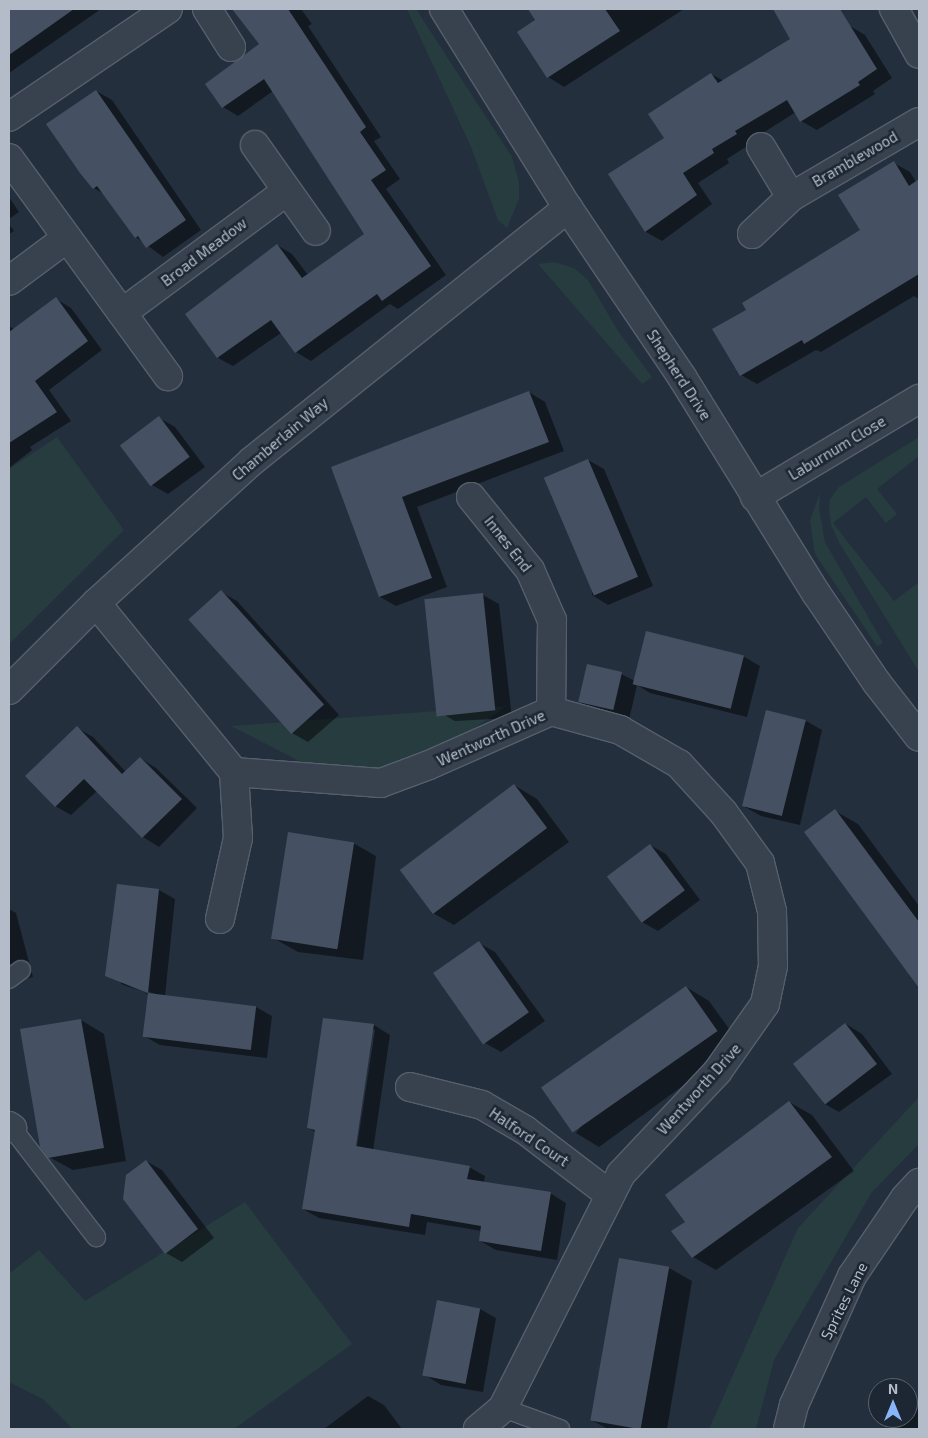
<!DOCTYPE html>
<style>
body{margin:0}
#map{position:relative;width:928px;height:1438px;overflow:hidden;background:#242f3e;font-family:"Exo 2",sans-serif}
div>[style]{position:absolute}
.green>*{inset:0;background:#263c3f}
.shadow>*{inset:0;background:#0007}
.building>*{inset:0;background:#455162;transform-origin:0 0}
.roads{filter:drop-shadow(1px 0 #565f6c) drop-shadow(-1px 0 #565f6c) drop-shadow(0 1px #565f6c) drop-shadow(0 -1px #565f6c)}
.service>*{height:18px;margin:-9px;padding:0 9px;transform-origin:9px;border-radius:9px;background:#38414e}
.minor>*{height:28px;margin:-14px;padding:0 14px;transform-origin:14px;border-radius:14px;background:#38414e}
.tertiary>*{height:28px;margin:-14px;padding:0 14px;transform-origin:14px;border-radius:14px;background:#38414e}
span{translate:-50% -50%;white-space:nowrap;text-align:center;line-height:1.15;-webkit-text-stroke:5px #1d2633;paint-order:stroke}
.street-label{font-size:15px;color:#b4bcc9}
.frame{position:absolute;inset:0;border:10px solid #b4bcc9;pointer-events:none}
.north{position:absolute;left:868px;top:1378px;width:50px;height:50px;box-sizing:border-box;background:#1d2633;border:1px solid #59626f;border-radius:50%;rotate:0deg;font-size:14px;font-weight:700;line-height:20px;text-align:center;color:#b4bcc9}
.north::after{content:'';display:block;margin:auto;width:18px;height:22px;background:#8ab4f8;clip-path:polygon(50% 0,100% 100%,50% 72%,0 100%)}
</style>
<div id="map">
<div class="green">
<i style="clip-path:polygon(407px 9px,416px 9px,512px 157px,519px 182px,519px 199px,507px 228px,498px 220px,471px 147px)"></i>
<i style="clip-path:polygon(554px 262px,574px 268px,588px 280px,618px 331px,652px 377px,642px 384px,538px 264px)"></i>
<i style="clip-path:polygon(57px 437px,124px 530px,9px 644px,9px 469px)"></i>
<i style="clip-path:polygon(919px 437px,919px 456px,877px 489px,897px 514px,886px 523px,866px 497px,833px 523px,894px 601px,919px 582px,919px 672px,840px 544px,831px 525px,829px 509px,830px 499px,839px 487px)"></i>
<i style="clip-path:polygon(820px 493px,819px 508px,825px 542px,883px 643px,877px 646px,815px 554px,810px 520px)"></i>
<i style="clip-path:polygon(507px 706px,466px 734px,386px 769px,305px 764px,231px 726px)"></i>
<i style="clip-path:polygon(919px 1097px,919px 1144px,872px 1192px,774px 1360px,756px 1429px,709px 1429px,798px 1228px)"></i>
<i style="clip-path:polygon(245px 1202px,352px 1344px,234px 1429px,73px 1429px,43px 1399px,9px 1382px,9px 1274px,39px 1250px,85px 1301px)"></i>
</div>
<div class="shadow">
<i style="clip-path:polygon(9px 9px,101px 9px,9px 73px)"></i>
<i style="clip-path:polygon(234px 9px,301px 9px,312px 24px,308px 26px,381px 137px,374px 141px,400px 179px,386px 189px,446px 275px,398px 309px,390px 304px,311px 361px,296px 352px,281px 333px,233px 366px,218px 358px,277px 245px,292px 254px,308px 275px,366px 234px,273px 91px,238px 116px,223px 107px,260px 45px)"></i>
<i style="clip-path:polygon(542px 9px,684px 9px,564px 87px,548px 77px,533px 14px)"></i>
<i style="clip-path:polygon(774px 9px,828px 9px,841px 31px,850px 26px,865px 35px,892px 78px,873px 91px,875px 94px,817px 130px,801px 121px,796px 112px,750px 141px,752px 143px,727px 159px,729px 163px,698px 183px,712px 204px,662px 241px,646px 232px,610px 174px,665px 139px,711px 74px,724px 81px,792px 39px)"></i>
<i style="clip-path:polygon(96px 91px,112px 100px,201px 230px,163px 257px,136px 237px,104px 194px,94px 188px)"></i>
<i style="clip-path:polygon(894px 163px,910px 172px,919px 187px,919px 299px,914px 296px,821px 352px,816px 350px,757px 384px,741px 375px,748px 310px,861px 230px)"></i>
<i style="clip-path:polygon(9px 197px,19px 212px,9px 219px)"></i>
<i style="clip-path:polygon(9px 224px,14px 231px,9px 234px)"></i>
<i style="clip-path:polygon(56px 299px,71px 308px,102px 350px,49px 390px,71px 421px,30px 447px,32px 450px,9px 468px,9px 326px,14px 329px)"></i>
<i style="clip-path:polygon(529px 392px,545px 402px,564px 451px,417px 507px,447px 587px,396px 606px,380px 597px,333px 467px)"></i>
<i style="clip-path:polygon(159px 418px,175px 427px,205px 467px,168px 494px,152px 485px)"></i>
<i style="clip-path:polygon(588px 460px,604px 469px,653px 586px,608px 605px,592px 595px)"></i>
<i style="clip-path:polygon(221px 592px,237px 601px,339px 715px,308px 742px,292px 733px)"></i>
<i style="clip-path:polygon(483px 595px,499px 604px,512px 718px,455px 721px,439px 712px)"></i>
<i style="clip-path:polygon(743px 656px,760px 666px,747px 717px,650px 693px,637px 685px,629px 720px,596px 711px,579px 702px,621px 674px,635px 681px)"></i>
<i style="clip-path:polygon(806px 721px,822px 730px,800px 825px,761px 816px,745px 807px)"></i>
<i style="clip-path:polygon(77px 728px,93px 737px,126px 772px,140px 758px,156px 768px,197px 808px,159px 847px,143px 837px,97px 791px,71px 815px,55px 806px)"></i>
<i style="clip-path:polygon(514px 785px,537px 799px,569px 842px,454px 925px,431px 912px)"></i>
<i style="clip-path:polygon(835px 811px,858px 824px,919px 906px,919px 986px,805px 832px)"></i>
<i style="clip-path:polygon(353px 843px,376px 856px,363px 960px,298px 952px,275px 939px)"></i>
<i style="clip-path:polygon(650px 845px,666px 854px,700px 900px,658px 931px,642px 922px)"></i>
<i style="clip-path:polygon(evenodd,159px 890px,175px 899px,165px 996px,256px 1007px,272px 1016px,267px 1058px,160px 1045px,144px 1036px,149px 995px,106px 975px,159px 890px,121px 981px,155px 994px,154px 996px,121px 984px,121px 981px)"></i>
<i style="clip-path:polygon(9px 909px,16px 913px,33px 977px,9px 983px)"></i>
<i style="clip-path:polygon(479px 943px,495px 952px,545px 1021px,501px 1052px,485px 1043px)"></i>
<i style="clip-path:polygon(686px 987px,709px 1001px,740px 1044px,599px 1147px,576px 1133px)"></i>
<i style="clip-path:polygon(evenodd,324px 1019px,374px 1025px,390px 1035px,373px 1151px,469px 1167px,485px 1176px,484px 1183px,550px 1193px,566px 1203px,557px 1260px,496px 1250px,480px 1241px,482px 1231px,427px 1222px,425px 1235px,319px 1218px,303px 1209px,316px 1132px,308px 1128px,324px 1019px,372px 1030px,375px 1030px,356px 1153px,354px 1152px,372px 1030px)"></i>
<i style="clip-path:polygon(81px 1020px,104px 1034px,126px 1161px,73px 1170px,49px 1157px)"></i>
<i style="clip-path:polygon(846px 1024px,862px 1034px,892px 1074px,839px 1112px,823px 1103px)"></i>
<i style="clip-path:polygon(789px 1102px,812px 1115px,854px 1171px,716px 1270px,693px 1257px,686px 1222px)"></i>
<i style="clip-path:polygon(146px 1161px,162px 1170px,214px 1238px,182px 1262px,166px 1253px)"></i>
<i style="clip-path:polygon(669px 1268px,692px 1281px,667px 1429px,608px 1429px,593px 1421px)"></i>
<i style="clip-path:polygon(438px 1302px,480px 1309px,496px 1318px,483px 1392px,441px 1385px,425px 1375px)"></i>
<i style="clip-path:polygon(368px 1396px,384px 1405px,402px 1429px,324px 1429px)"></i>
<i style="clip-path:polygon(908px 1406px,919px 1410px,919px 1429px,887px 1429px,891px 1418px,908px 1418px)"></i>
</div>
<div class="building">
<i style="clip-path:polygon(9px 9px,74px 9px,9px 55px)"></i>
<i style="clip-path:polygon(232px 9px,288px 9px,366px 127px,360px 132px,386px 170px,371px 180px,431px 266px,382px 301px,377px 294px,295px 353px,271px 320px,217px 358px,185px 314px,277px 244px,302px 278px,364px 234px,264px 79px,222px 108px,205px 84px,259px 44px)"></i>
<i style="clip-path:polygon(528px 9px,605px 9px,620px 31px,547px 78px,517px 32px,535px 20px)"></i>
<i style="clip-path:polygon(773px 9px,840px 9px,877px 69px,858px 82px,860px 85px,800px 122px,787px 100px,735px 131px,737px 134px,712px 149px,714px 153px,683px 173px,697px 195px,645px 232px,608px 174px,664px 138px,648px 114px,711px 73px,718px 83px,790px 39px)"></i>
<i style="clip-path:polygon(96px 90px,186px 220px,146px 248px,138px 236px,135px 238px,97px 186px,93px 189px,80px 173px,46px 124px)"></i>
<i style="clip-path:polygon(894px 161px,909px 186px,919px 179px,919px 274px,804px 344px,802px 340px,740px 376px,712px 329px,746px 310px,742px 303px,860px 230px,838px 195px)"></i>
<i style="clip-path:polygon(56px 297px,88px 341px,35px 381px,57px 412px,9px 443px,9px 332px)"></i>
<i style="clip-path:polygon(529px 391px,549px 442px,402px 497px,432px 578px,379px 597px,331px 467px)"></i>
<i style="left:159px;top:416px;width:51px;height:49px;rotate:53deg"></i>
<i style="left:588px;top:459px;width:128px;height:48px;rotate:67deg"></i>
<i style="left:221px;top:590px;width:154px;height:44px;rotate:48deg"></i>
<i style="left:483px;top:593px;width:118px;height:59px;rotate:84deg"></i>
<i style="left:646px;top:631px;width:101px;height:55px;rotate:14deg"></i>
<i style="left:587px;top:664px;width:36px;height:39px;rotate:13deg"></i>
<i style="left:766px;top:710px;width:41px;height:99px;rotate:14deg"></i>
<i style="clip-path:polygon(77px 726px,122px 774px,140px 757px,182px 799px,142px 838px,84px 779px,55px 807px,25px 776px)"></i>
<i style="left:514px;top:784px;width:55px;height:143px;rotate:53deg"></i>
<i style="clip-path:polygon(835px 809px,919px 922px,919px 988px,804px 832px)"></i>
<i style="left:288px;top:832px;width:67px;height:108px;rotate:9deg"></i>
<i style="left:650px;top:844px;width:58px;height:54px;rotate:53deg"></i>
<i style="clip-path:polygon(117px 884px,159px 889px,148px 993px,105px 976px)"></i>
<i style="left:479px;top:941px;width:87px;height:56px;rotate:55deg"></i>
<i style="left:686px;top:986px;width:55px;height:177px;rotate:55deg"></i>
<i style="left:148px;top:993px;width:109px;height:44px;rotate:7deg"></i>
<i style="clip-path:polygon(323px 1018px,374px 1024px,356px 1146px,470px 1166px,467px 1179px,551px 1192px,541px 1251px,479px 1241px,481px 1226px,411px 1214px,409px 1227px,302px 1209px,315px 1130px,307px 1128px)"></i>
<i style="clip-path:polygon(81px 1019px,104px 1148px,48px 1158px,40px 1147px,20px 1029px)"></i>
<i style="left:845px;top:1023px;width:52px;height:66px;rotate:52deg"></i>
<i style="clip-path:polygon(789px 1101px,832px 1157px,692px 1258px,671px 1231px,685px 1222px,665px 1195px)"></i>
<i style="clip-path:polygon(146px 1160px,198px 1229px,165px 1254px,123px 1199px,126px 1175px)"></i>
<i style="left:619px;top:1258px;width:51px;height:165px;rotate:10deg"></i>
<i style="left:437px;top:1300px;width:44px;height:77px;rotate:11deg"></i>
</div>
<div class="roads">
<div class="service">
<i style="left:9px;top:979px;width:15px;rotate:-37deg"></i>
<i style="left:12px;top:1128px;width:138px;rotate:52.4deg"></i>
<i style="left:503px;top:1408px;width:61px;rotate:20.2deg"></i>
</div>
<div class="minor">
<i style="left:207px;top:9px;width:45px;rotate:57.7deg"></i>
<i style="left:894px;top:9px;width:51px;rotate:60.9deg"></i>
<i style="left:9px;top:117px;width:192px;rotate:-34.2deg"></i>
<i style="left:255px;top:145px;width:105px;rotate:54.7deg"></i>
<i style="left:761px;top:147px;width:58px;rotate:59deg"></i>
<i style="left:9px;top:158px;width:270px;rotate:53.9deg"></i>
<i style="left:752px;top:234px;width:54px;rotate:-43.5deg"></i>
<i style="left:791px;top:197px;width:148px;rotate:-30.4deg"></i>
<i style="left:9px;top:281px;width:72px;rotate:-36.6deg"></i>
<i style="left:122px;top:313px;width:205px;rotate:-36.5deg"></i>
<i style="left:471px;top:497px;width:94px;rotate:51.1deg"></i>
<i style="left:530px;top:570px;width:55px;rotate:66.3deg"></i>
<i style="left:552px;top:620px;width:91px;rotate:90.6deg"></i>
<i style="left:755px;top:497px;width:191px;rotate:-30.9deg"></i>
<i style="left:96px;top:603px;width:218px;rotate:50.8deg"></i>
<i style="left:234px;top:772px;width:147px;rotate:4.3deg"></i>
<i style="left:381px;top:783px;width:51px;rotate:-20.6deg"></i>
<i style="left:429px;top:765px;width:133px;rotate:-23.9deg"></i>
<i style="left:551px;top:711px;width:72px;rotate:15.4deg"></i>
<i style="left:620px;top:730px;width:68px;rotate:30deg"></i>
<i style="left:679px;top:764px;width:65px;rotate:47.5deg"></i>
<i style="left:723px;top:812px;width:63px;rotate:54deg"></i>
<i style="left:760px;top:863px;width:49px;rotate:76deg"></i>
<i style="left:772px;top:911px;width:55px;rotate:89deg"></i>
<i style="left:773px;top:966px;width:39px;rotate:102deg"></i>
<i style="left:765px;top:1004px;width:83px;rotate:125.2deg"></i>
<i style="left:717px;top:1072px;width:140px;rotate:133.3deg"></i>
<i style="left:621px;top:1174px;width:262px;rotate:116.8deg"></i>
<i style="left:503px;top:1408px;width:33px;rotate:140deg"></i>
<i style="left:9px;top:690px;width:123px;rotate:-45deg"></i>
<i style="left:96px;top:603px;width:211px;rotate:-42.3deg"></i>
<i style="left:252px;top:461px;width:405px;rotate:-38.7deg"></i>
<i style="left:220px;top:919px;width:83px;rotate:-77.5deg"></i>
<i style="left:238px;top:838px;width:66px;rotate:-93.5deg"></i>
<i style="left:410px;top:1087px;width:74px;rotate:14deg"></i>
<i style="left:482px;top:1105px;width:50px;rotate:30.2deg"></i>
<i style="left:525px;top:1130px;width:107px;rotate:37.4deg"></i>
<i style="left:9px;top:1126px;width:4px;rotate:34deg"></i>
<i style="left:788px;top:1429px;width:25px;rotate:-76deg"></i>
<i style="left:794px;top:1405px;width:141px;rotate:-65.8deg"></i>
<i style="left:852px;top:1276px;width:94px;rotate:-55.8deg"></i>
<i style="left:905px;top:1198px;width:21px;rotate:-47deg"></i>
</div>
<div class="tertiary">
<i style="left:444px;top:9px;width:234px;rotate:58.1deg"></i>
<i style="left:568px;top:208px;width:204px;rotate:56deg"></i>
<i style="left:682px;top:377px;width:254px;rotate:58.2deg"></i>
<i style="left:816px;top:593px;width:109px;rotate:55.9deg"></i>
<i style="left:877px;top:683px;width:68px;rotate:52.1deg"></i>
</div>
</div>
<div class="street-label">
<span style="left:855px;top:159px;rotate:-30deg">Bramblewood</span>
<span style="left:204px;top:252px;rotate:-37deg">Broad Meadow</span>
<span style="left:679px;top:375px;rotate:57deg">Shepherd Drive</span>
<span style="left:280px;top:439px;rotate:-40deg">Chamberlain Way</span>
<span style="left:837px;top:448px;rotate:-31deg">Laburnum Close</span>
<span style="left:508px;top:544px;rotate:52deg">Innes End</span>
<span style="left:491px;top:738px;rotate:-24deg">Wentworth Drive</span>
<span style="left:699px;top:1089px;rotate:-48deg">Wentworth Drive</span>
<span style="left:529px;top:1137px;rotate:34deg">Halford Court</span>
<span style="left:844px;top:1301px;rotate:-63deg">Sprites Lane</span>
</div>
<div class="frame"></div>
<div class="north">N</div>
</div>
